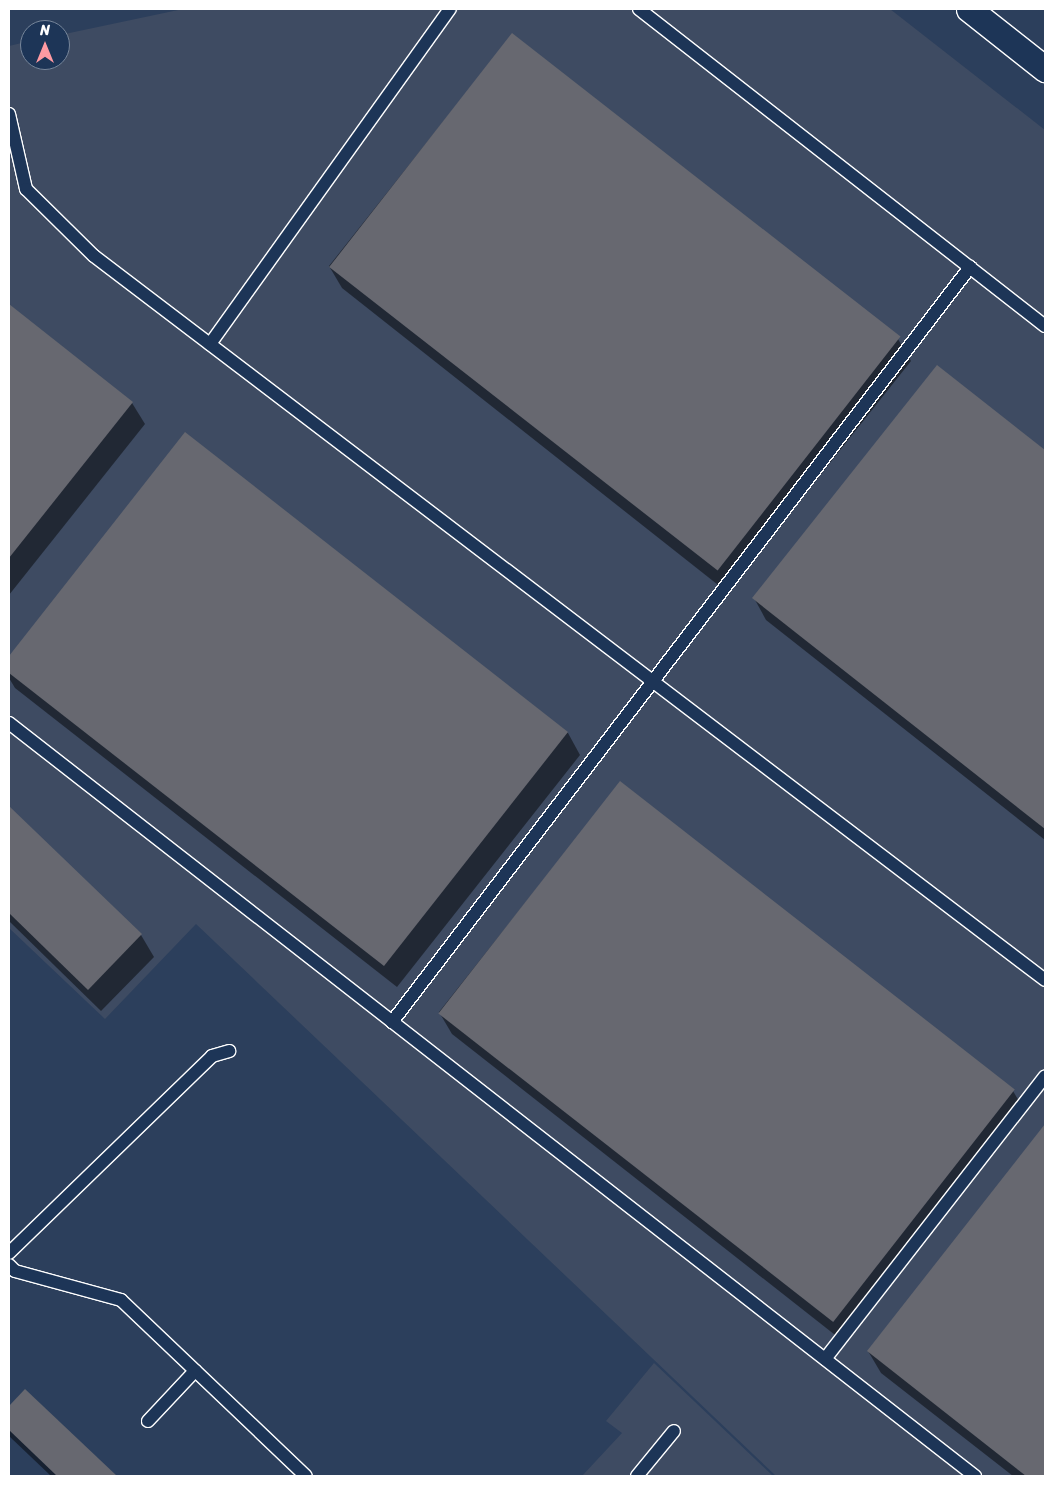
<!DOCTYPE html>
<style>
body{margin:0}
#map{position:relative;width:1054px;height:1485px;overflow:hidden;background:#2c3f5c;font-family:Sriracha,sans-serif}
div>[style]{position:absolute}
.built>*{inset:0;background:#3e4b62}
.shadow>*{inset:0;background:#0007}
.building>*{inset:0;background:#676870;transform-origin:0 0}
.roads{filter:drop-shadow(1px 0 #fff) drop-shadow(-1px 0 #fff) drop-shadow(0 1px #fff) drop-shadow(0 -1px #fff)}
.service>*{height:12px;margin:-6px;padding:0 6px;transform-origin:6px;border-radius:6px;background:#1d3557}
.minor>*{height:25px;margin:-12.5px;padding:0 12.5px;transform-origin:12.5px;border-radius:12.5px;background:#1d3557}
span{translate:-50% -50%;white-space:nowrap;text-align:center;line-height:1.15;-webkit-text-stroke:4px #1d3557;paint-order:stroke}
.frame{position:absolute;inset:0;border:10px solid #fff;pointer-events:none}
.north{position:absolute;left:20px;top:20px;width:50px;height:50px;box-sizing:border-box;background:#1d3557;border:1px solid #77869a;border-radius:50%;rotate:0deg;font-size:14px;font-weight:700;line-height:20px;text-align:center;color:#fff}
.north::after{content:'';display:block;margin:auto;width:18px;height:22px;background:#ff9aa2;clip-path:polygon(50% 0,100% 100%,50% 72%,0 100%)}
</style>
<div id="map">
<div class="built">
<i style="clip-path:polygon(183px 9px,890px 9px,1045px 130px,1045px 1476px,776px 1476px,196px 924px,105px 1019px,9px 928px,9px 46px,30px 41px,30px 60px,60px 60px,60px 35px)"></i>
<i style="clip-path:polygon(654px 1363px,773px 1476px,582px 1476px,622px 1433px,606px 1421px)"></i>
</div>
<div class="shadow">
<i style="clip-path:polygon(512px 35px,898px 339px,911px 361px,727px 592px,342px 288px,329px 266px)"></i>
<i style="clip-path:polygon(9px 305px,132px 403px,145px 424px,9px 595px)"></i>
<i style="clip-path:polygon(937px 367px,1045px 452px,1045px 840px,766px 620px,754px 598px)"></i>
<i style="clip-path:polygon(185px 434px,568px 733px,580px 755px,397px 987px,15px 688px,9px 678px,9px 658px)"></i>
<i style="clip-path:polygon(620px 783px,1013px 1091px,1026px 1113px,844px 1342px,452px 1034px,439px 1012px)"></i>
<i style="clip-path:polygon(9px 807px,141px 935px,154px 957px,101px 1011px,9px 921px)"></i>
<i style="clip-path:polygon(1045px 1126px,1045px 1476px,1013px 1476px,881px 1373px,868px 1351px)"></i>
<i style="clip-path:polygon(25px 1390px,115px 1476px,51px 1476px,9px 1436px,9px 1407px)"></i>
</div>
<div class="building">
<i style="left:512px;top:33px;width:493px;height:297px;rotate:38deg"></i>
<i style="clip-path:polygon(9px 304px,133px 402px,9px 558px)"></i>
<i style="clip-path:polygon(937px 365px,1045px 450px,1045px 829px,752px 598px)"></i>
<i style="clip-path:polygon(185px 432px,568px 732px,384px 966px,9px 673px,9px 656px)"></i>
<i style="left:620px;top:781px;width:501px;height:295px;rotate:38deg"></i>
<i style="clip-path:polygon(9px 806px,142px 934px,88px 990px,9px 913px)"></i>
<i style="clip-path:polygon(1045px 1124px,1045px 1476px,1026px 1476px,867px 1351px)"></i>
<i style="clip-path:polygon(25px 1389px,117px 1476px,57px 1476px,9px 1430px,9px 1406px)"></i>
</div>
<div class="roads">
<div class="service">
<i style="left:639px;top:9px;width:515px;rotate:37.98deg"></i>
<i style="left:9px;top:114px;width:77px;rotate:77.2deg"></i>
<i style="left:26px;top:189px;width:95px;rotate:44.6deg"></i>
<i style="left:94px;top:256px;width:1195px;rotate:37.28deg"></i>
<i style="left:210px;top:344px;width:412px;rotate:-54.4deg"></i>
<i style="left:9px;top:723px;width:1225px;rotate:37.94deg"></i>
<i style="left:392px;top:1022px;width:951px;rotate:-52.56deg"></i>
<i style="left:9px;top:1253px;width:283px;rotate:-44.1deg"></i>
<i style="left:212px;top:1056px;width:18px;rotate:-16deg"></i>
<i style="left:9px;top:1265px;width:8px;rotate:45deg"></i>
<i style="left:15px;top:1271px;width:110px;rotate:15.3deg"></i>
<i style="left:121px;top:1300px;width:255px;rotate:43.6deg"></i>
<i style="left:825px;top:1359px;width:358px;rotate:-52.1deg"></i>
<i style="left:148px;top:1421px;width:69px;rotate:-46.8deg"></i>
<i style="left:637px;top:1476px;width:58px;rotate:-50.6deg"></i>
</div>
<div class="minor">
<i style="left:969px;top:9px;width:97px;rotate:38.3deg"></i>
</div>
</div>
<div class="frame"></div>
<div class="north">N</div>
</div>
